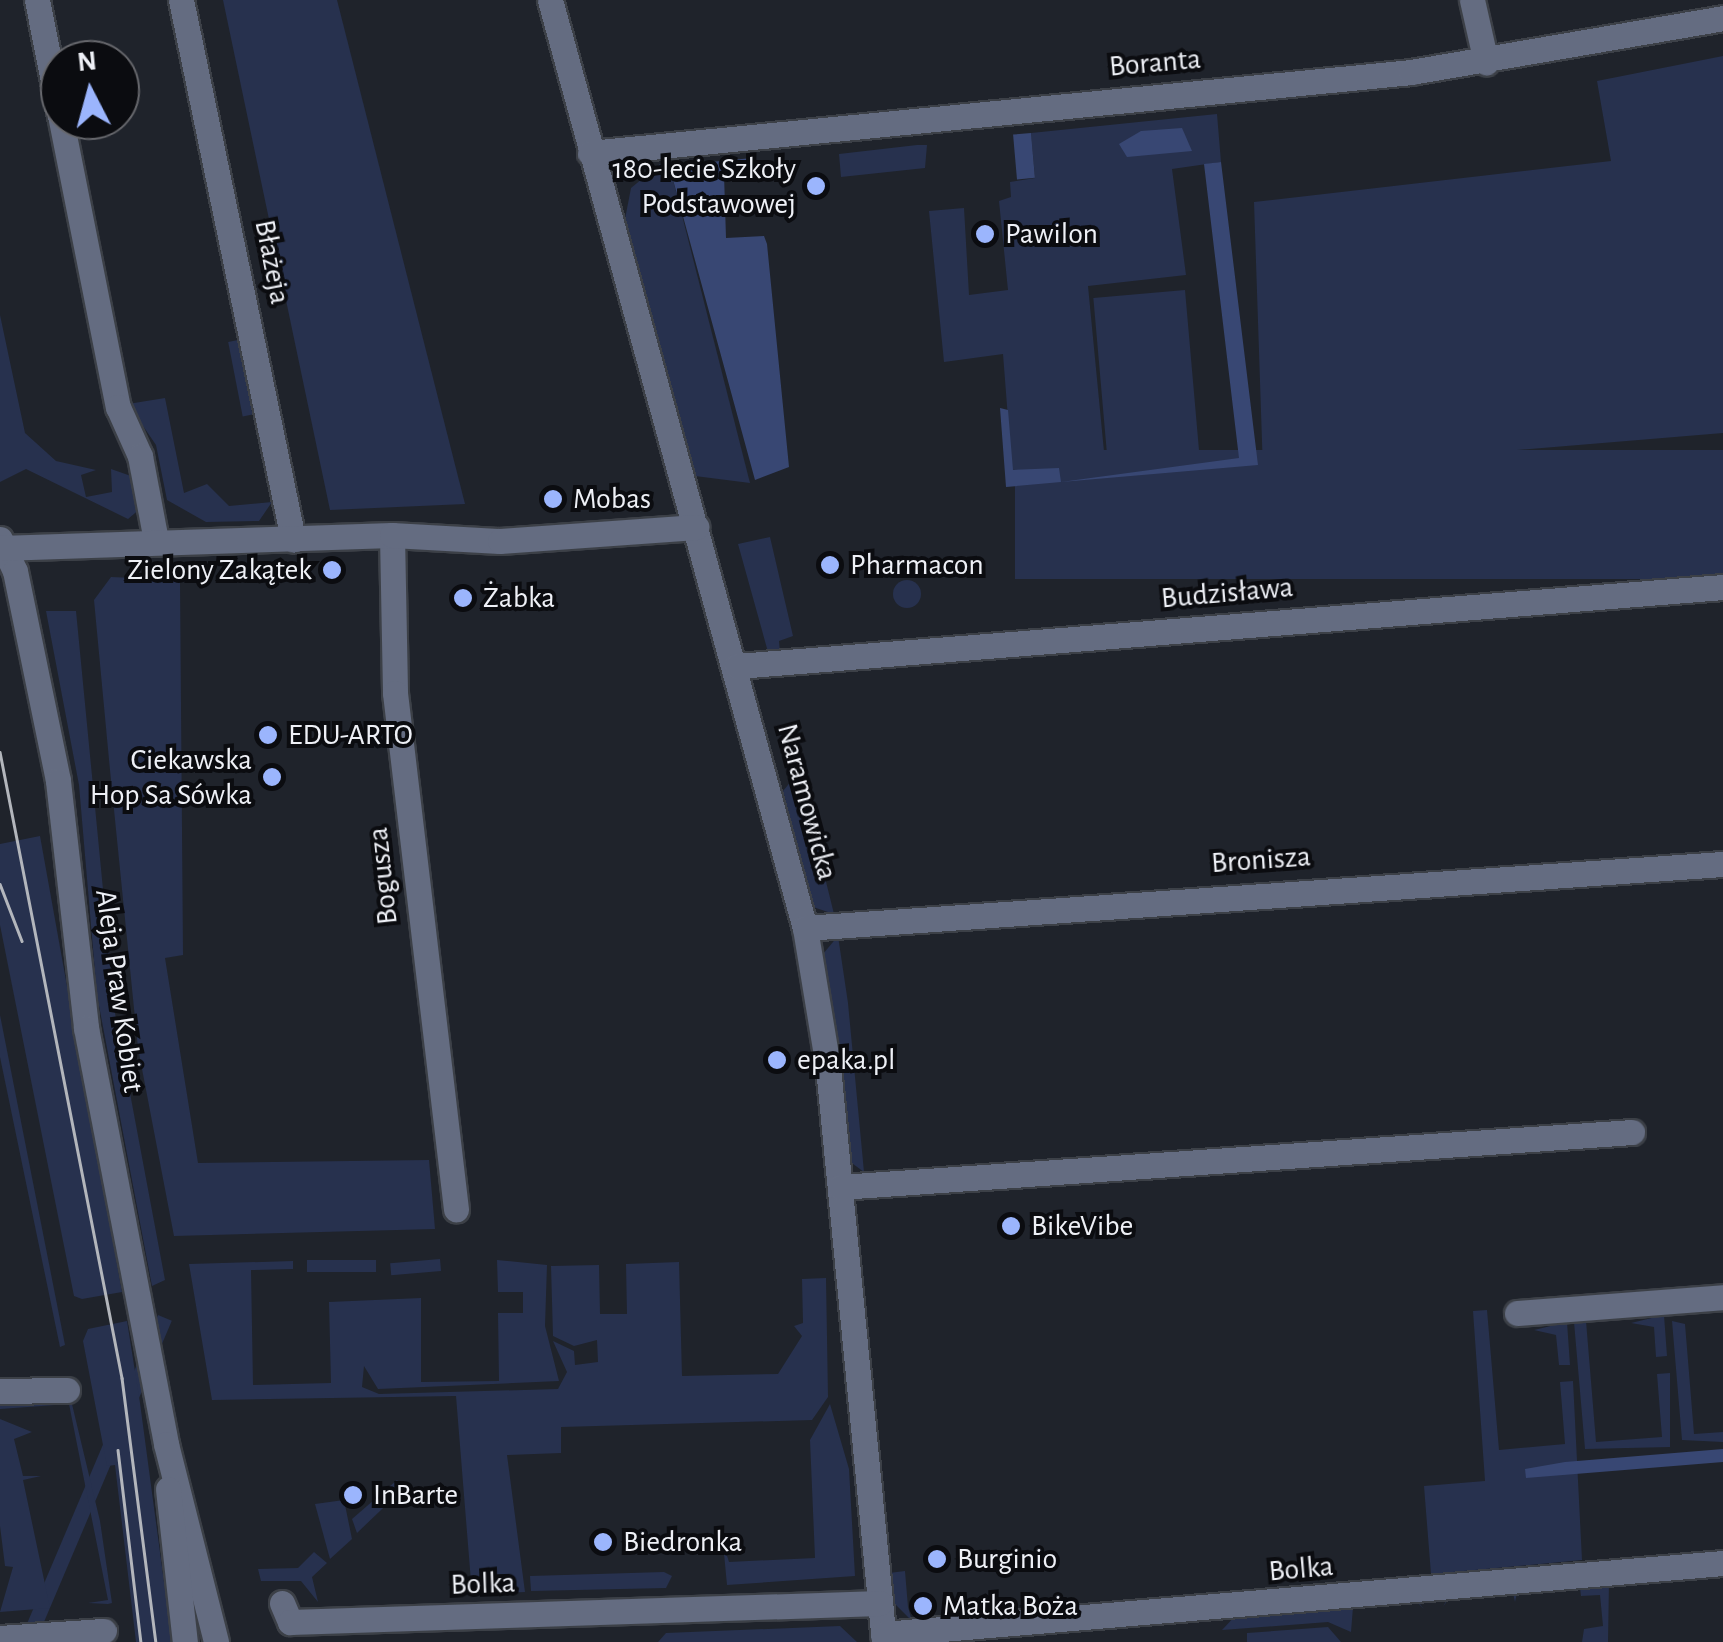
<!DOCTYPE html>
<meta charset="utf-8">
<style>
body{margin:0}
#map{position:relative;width:1723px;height:1642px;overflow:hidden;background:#1f232b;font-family:"Alegreya Sans",sans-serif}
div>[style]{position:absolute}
.green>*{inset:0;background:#27314e;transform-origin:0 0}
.round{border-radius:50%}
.forest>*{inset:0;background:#384773;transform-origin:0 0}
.roads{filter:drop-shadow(2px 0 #3c4047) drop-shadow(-2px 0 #3c4047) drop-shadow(0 2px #3c4047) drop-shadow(0 -2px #3c4047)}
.minor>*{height:25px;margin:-12.5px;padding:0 12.5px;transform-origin:12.5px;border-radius:12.5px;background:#646c81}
.tram>*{height:2.5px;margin:-1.25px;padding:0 1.25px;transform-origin:1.25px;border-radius:1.25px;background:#b3b6bc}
.dots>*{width:28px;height:28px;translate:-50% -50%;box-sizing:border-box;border:5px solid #0b0c10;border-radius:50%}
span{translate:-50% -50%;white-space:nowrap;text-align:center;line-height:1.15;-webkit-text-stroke:8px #0b0c10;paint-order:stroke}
.street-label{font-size:30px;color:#eef0f6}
.poi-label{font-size:30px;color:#eef0f6}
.right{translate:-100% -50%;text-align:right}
.left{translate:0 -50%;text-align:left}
.north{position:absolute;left:40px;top:40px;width:100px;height:100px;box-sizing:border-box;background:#0b0c10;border:2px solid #66676c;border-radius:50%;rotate:354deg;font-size:28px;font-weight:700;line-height:40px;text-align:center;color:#eef0f6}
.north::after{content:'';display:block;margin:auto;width:35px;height:45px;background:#9bb5fd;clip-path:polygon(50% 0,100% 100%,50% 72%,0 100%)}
</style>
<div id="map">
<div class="green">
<i style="clip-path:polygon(223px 0,337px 0,465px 504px,330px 510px)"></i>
<i style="clip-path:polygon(1723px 56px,1723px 433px,1263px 471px,1254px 202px,1611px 161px,1597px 81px)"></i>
<i style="clip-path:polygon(1217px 114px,1221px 162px,1172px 169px,1186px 275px,1088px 286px,1106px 472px,1061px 482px,1059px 468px,1012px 470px,1003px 354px,944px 362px,929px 211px,964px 208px,969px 295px,1008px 290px,999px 201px,1011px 197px,1010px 182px,1035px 178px,1031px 133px)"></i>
<i style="clip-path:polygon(917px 145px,927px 145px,925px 168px,841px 177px,839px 154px)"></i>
<i style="clip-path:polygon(660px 164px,672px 176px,750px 483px,695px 476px,690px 459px,625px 219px,631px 188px)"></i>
<i style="left:1185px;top:290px;width:171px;height:92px;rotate:85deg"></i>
<i style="clip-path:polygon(0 315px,25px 433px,56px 461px,96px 470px,81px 475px,86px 497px,112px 492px,111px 469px,131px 476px,141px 508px,128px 519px,26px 469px,0 482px)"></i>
<i style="left:238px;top:340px;width:76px;height:10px;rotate:79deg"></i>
<i style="clip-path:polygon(165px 398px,184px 493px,207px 484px,229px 506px,272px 502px,259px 521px,206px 522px,167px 500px,156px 445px,128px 404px)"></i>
<i style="left:1723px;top:450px;width:129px;height:708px;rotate:90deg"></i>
<i style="clip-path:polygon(770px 537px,793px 636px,779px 641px,780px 652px,768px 652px,738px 544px)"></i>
<i style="clip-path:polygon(111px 577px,180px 580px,183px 955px,165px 958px,198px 1163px,429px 1160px,435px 1229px,174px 1236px,138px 1048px,110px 770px,94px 600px)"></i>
<i class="round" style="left:893px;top:580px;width:28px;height:28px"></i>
<i style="clip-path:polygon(46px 611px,76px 611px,115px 1013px,165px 1280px,152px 1286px,97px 995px,79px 785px)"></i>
<i style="clip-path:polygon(797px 774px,814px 833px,834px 914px,813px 907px,783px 791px)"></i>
<i style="clip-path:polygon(40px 836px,122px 1292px,82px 1299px,74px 1296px,0 925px,0 844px)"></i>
<i style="clip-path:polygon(838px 936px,848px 1003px,864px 1172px,849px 1161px,823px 954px)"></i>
<i style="clip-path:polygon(0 1015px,65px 1345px,60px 1347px,0 1057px)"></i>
<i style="left:440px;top:1259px;width:12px;height:50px;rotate:85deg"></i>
<i style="left:376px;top:1260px;width:12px;height:69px;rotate:90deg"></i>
<i style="clip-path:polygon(497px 1260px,547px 1265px,545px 1326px,559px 1381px,378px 1389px,364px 1366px,362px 1387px,379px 1394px,558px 1389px,567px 1372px,553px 1341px,574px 1351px,575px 1365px,598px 1362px,597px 1340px,574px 1346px,553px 1336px,551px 1266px,599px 1265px,600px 1314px,627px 1314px,626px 1264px,679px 1262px,682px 1376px,778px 1374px,802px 1336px,794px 1326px,803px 1323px,802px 1279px,826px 1278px,828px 1397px,812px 1420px,561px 1427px,561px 1453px,507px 1455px,525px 1592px,472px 1594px,456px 1396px,212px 1400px,189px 1264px,293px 1261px,293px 1269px,251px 1270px,253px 1385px,331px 1383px,329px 1302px,421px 1298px,421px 1382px,499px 1381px,498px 1313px,523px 1313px,523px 1292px,498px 1292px)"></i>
<i style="clip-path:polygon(1487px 1310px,1499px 1450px,1565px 1444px,1560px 1382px,1573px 1381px,1582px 1560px,1431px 1574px,1424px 1486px,1485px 1481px,1473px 1311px)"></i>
<i style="left:158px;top:1315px;width:15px;height:334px;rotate:23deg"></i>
<i style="clip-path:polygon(1664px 1315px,1667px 1356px,1656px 1357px,1654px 1327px,1631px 1323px)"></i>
<i style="clip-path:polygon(127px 1321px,140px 1403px,172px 1642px,136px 1642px,115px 1465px,107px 1466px,83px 1341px,88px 1329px)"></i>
<i style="clip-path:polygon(1586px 1321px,1596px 1442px,1662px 1437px,1657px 1374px,1670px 1373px,1670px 1447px,1585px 1449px,1574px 1322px)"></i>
<i style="clip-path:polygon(1672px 1321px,1685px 1324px,1694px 1434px,1723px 1432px,1723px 1442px,1682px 1440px)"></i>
<i style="clip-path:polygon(1567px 1322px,1570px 1365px,1559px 1365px,1556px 1335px,1534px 1330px)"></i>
<i style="clip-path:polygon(71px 1400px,100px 1521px,112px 1603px,108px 1604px,88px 1603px,108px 1600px,69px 1404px,0 1409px,0 1401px)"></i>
<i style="clip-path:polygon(830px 1404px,849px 1469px,855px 1576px,727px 1585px,723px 1543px,729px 1562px,815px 1558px,810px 1440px)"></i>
<i style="clip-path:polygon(0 1419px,32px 1432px,14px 1439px,23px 1476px,41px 1476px,23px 1480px,50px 1608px,0 1612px,13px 1567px,5px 1566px,0 1526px)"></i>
<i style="clip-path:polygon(397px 1480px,404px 1488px,357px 1533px,352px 1519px)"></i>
<i style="clip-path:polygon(344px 1500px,352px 1539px,330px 1559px,315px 1504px)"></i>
<i style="clip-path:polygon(314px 1552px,327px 1563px,312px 1577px,318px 1602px,301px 1581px,261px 1581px,258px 1569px,298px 1568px)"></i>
<i style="clip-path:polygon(905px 1571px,908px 1607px,912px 1621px,891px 1600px,889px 1573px)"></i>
<i style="clip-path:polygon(664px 1572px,672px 1576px,666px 1588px,531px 1591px,530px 1576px)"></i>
<i style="clip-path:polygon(1609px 1582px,1608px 1642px,1582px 1642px,1584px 1629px,1603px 1626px,1600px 1595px,1581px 1596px,1580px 1588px,1517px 1593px,1515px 1602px,1513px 1593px,1449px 1598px,1443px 1607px,1449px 1595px)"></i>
<i style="clip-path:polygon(1415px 1598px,1424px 1609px,1417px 1602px,1353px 1607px,1351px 1632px,1328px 1622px,1222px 1630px,1237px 1614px)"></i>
<i style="clip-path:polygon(840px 1626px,857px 1642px,658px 1642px,666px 1633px)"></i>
<i style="clip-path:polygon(1328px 1627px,1341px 1642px,1247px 1642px,1247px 1633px)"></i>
</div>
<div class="forest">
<i style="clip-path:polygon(1182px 128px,1192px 151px,1127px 157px,1119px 144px,1141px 131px)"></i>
<i style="left:1031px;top:133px;width:45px;height:18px;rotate:85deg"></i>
<i style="clip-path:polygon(752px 158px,754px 173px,724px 174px,726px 238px,764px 236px,767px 244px,789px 467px,755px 480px,672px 176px,680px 165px)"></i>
<i style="clip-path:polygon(1221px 162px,1258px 465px,1061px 482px,1006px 487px,1000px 408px,1008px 410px,1013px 470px,1059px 468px,1061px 482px,1239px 458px,1204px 164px)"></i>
<i style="clip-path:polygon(1723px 1449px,1723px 1462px,1526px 1478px,1525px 1469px,1565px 1462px)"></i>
</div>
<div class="roads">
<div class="minor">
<i style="left:37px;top:0;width:118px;rotate:78.8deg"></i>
<i style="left:181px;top:0;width:551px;rotate:78.26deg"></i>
<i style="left:550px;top:0;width:962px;rotate:74.64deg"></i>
<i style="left:805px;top:928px;width:141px;rotate:80.6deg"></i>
<i style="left:828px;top:1067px;width:578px;rotate:84.44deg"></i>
<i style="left:1472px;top:0;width:64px;rotate:77.3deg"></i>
<i style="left:61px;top:120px;width:293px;rotate:78.8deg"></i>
<i style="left:118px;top:407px;width:54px;rotate:65.8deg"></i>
<i style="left:140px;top:456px;width:86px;rotate:79.3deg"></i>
<i style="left:590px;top:153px;width:825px;rotate:-5.63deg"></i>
<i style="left:1411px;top:72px;width:317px;rotate:-9.8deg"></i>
<i style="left:392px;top:535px;width:158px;rotate:88.9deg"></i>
<i style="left:395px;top:693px;width:520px;rotate:83.26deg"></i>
<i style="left:0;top:539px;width:35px;rotate:65deg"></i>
<i style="left:15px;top:571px;width:214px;rotate:78.4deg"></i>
<i style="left:58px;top:781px;width:249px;rotate:83.5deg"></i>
<i style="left:86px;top:1028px;width:424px;rotate:79.1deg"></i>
<i style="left:166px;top:1444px;width:204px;rotate:75.8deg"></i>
<i style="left:0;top:548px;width:392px;rotate:-1.9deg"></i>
<i style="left:392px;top:535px;width:108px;rotate:3.2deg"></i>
<i style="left:500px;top:541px;width:197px;rotate:-4.1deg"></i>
<i style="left:737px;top:666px;width:989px;rotate:-4.58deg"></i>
<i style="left:805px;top:928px;width:920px;rotate:-3.99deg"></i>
<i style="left:840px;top:1187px;width:794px;rotate:-3.97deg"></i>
<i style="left:1517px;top:1313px;width:207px;rotate:-4.4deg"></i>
<i style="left:0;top:1391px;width:67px;rotate:-0.9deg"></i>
<i style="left:168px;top:1489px;width:154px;rotate:83.7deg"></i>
<i style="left:282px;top:1603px;width:21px;rotate:67deg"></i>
<i style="left:290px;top:1622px;width:590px;rotate:-1.84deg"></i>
<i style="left:883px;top:1634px;width:843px;rotate:-4.83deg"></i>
<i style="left:0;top:1638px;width:104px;rotate:-3.9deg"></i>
</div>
</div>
<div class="tram">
<i style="left:0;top:752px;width:638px;rotate:78.97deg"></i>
<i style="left:122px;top:1378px;width:266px;rotate:82.7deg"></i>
<i style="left:0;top:884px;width:61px;rotate:68.9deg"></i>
<i style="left:118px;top:1450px;width:193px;rotate:83.2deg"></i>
</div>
<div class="dots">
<i style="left:816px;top:186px;background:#9bb5fd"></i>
<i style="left:985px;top:234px;background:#9bb5fd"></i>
<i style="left:553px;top:499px;background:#9bb5fd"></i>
<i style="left:830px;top:565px;background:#9bb5fd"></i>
<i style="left:332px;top:570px;background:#9bb5fd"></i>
<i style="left:463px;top:598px;background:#9bb5fd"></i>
<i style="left:268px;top:735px;background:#9bb5fd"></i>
<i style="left:272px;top:777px;background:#9bb5fd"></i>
<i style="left:777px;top:1060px;background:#9bb5fd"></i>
<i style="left:1011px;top:1226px;background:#9bb5fd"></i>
<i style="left:353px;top:1495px;background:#9bb5fd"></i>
<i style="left:603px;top:1542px;background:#9bb5fd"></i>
<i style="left:937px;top:1559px;background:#9bb5fd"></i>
<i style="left:923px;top:1606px;background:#9bb5fd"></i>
</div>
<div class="street-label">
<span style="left:1155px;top:63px;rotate:-5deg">Boranta</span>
<span style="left:272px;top:262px;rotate:79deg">Błażeja</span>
<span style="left:1227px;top:593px;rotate:-5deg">Budzisława</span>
<span style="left:807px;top:802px;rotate:75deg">Naramowicka</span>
<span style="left:1261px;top:860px;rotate:-4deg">Bronisza</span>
<span style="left:383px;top:876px;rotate:-96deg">Bogusza</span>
<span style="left:119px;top:991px;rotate:82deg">Aleja Praw Kobiet</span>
<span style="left:1301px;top:1569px;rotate:-5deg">Bolka</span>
<span style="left:483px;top:1584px;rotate:-2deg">Bolka</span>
</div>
<div class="poi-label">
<span class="right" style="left:796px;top:186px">180-lecie Szkoły<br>Podstawowej</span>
<span class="left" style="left:1005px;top:234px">Pawilon</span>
<span class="left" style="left:573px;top:499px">Mobas</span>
<span class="left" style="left:850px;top:565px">Pharmacon</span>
<span class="right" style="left:312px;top:570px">Zielony Zakątek</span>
<span class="left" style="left:483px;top:598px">Żabka</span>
<span class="left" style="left:288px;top:735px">EDU-ARTO</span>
<span class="right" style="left:252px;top:777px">Ciekawska<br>Hop Sa Sówka</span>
<span class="left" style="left:797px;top:1060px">epaka.pl</span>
<span class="left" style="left:1031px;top:1226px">BikeVibe</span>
<span class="left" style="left:373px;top:1495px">InBarte</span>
<span class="left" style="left:623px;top:1542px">Biedronka</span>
<span class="left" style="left:957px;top:1559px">Burginio</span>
<span class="left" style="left:943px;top:1606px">Matka Boża</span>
</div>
<div class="north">N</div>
</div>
